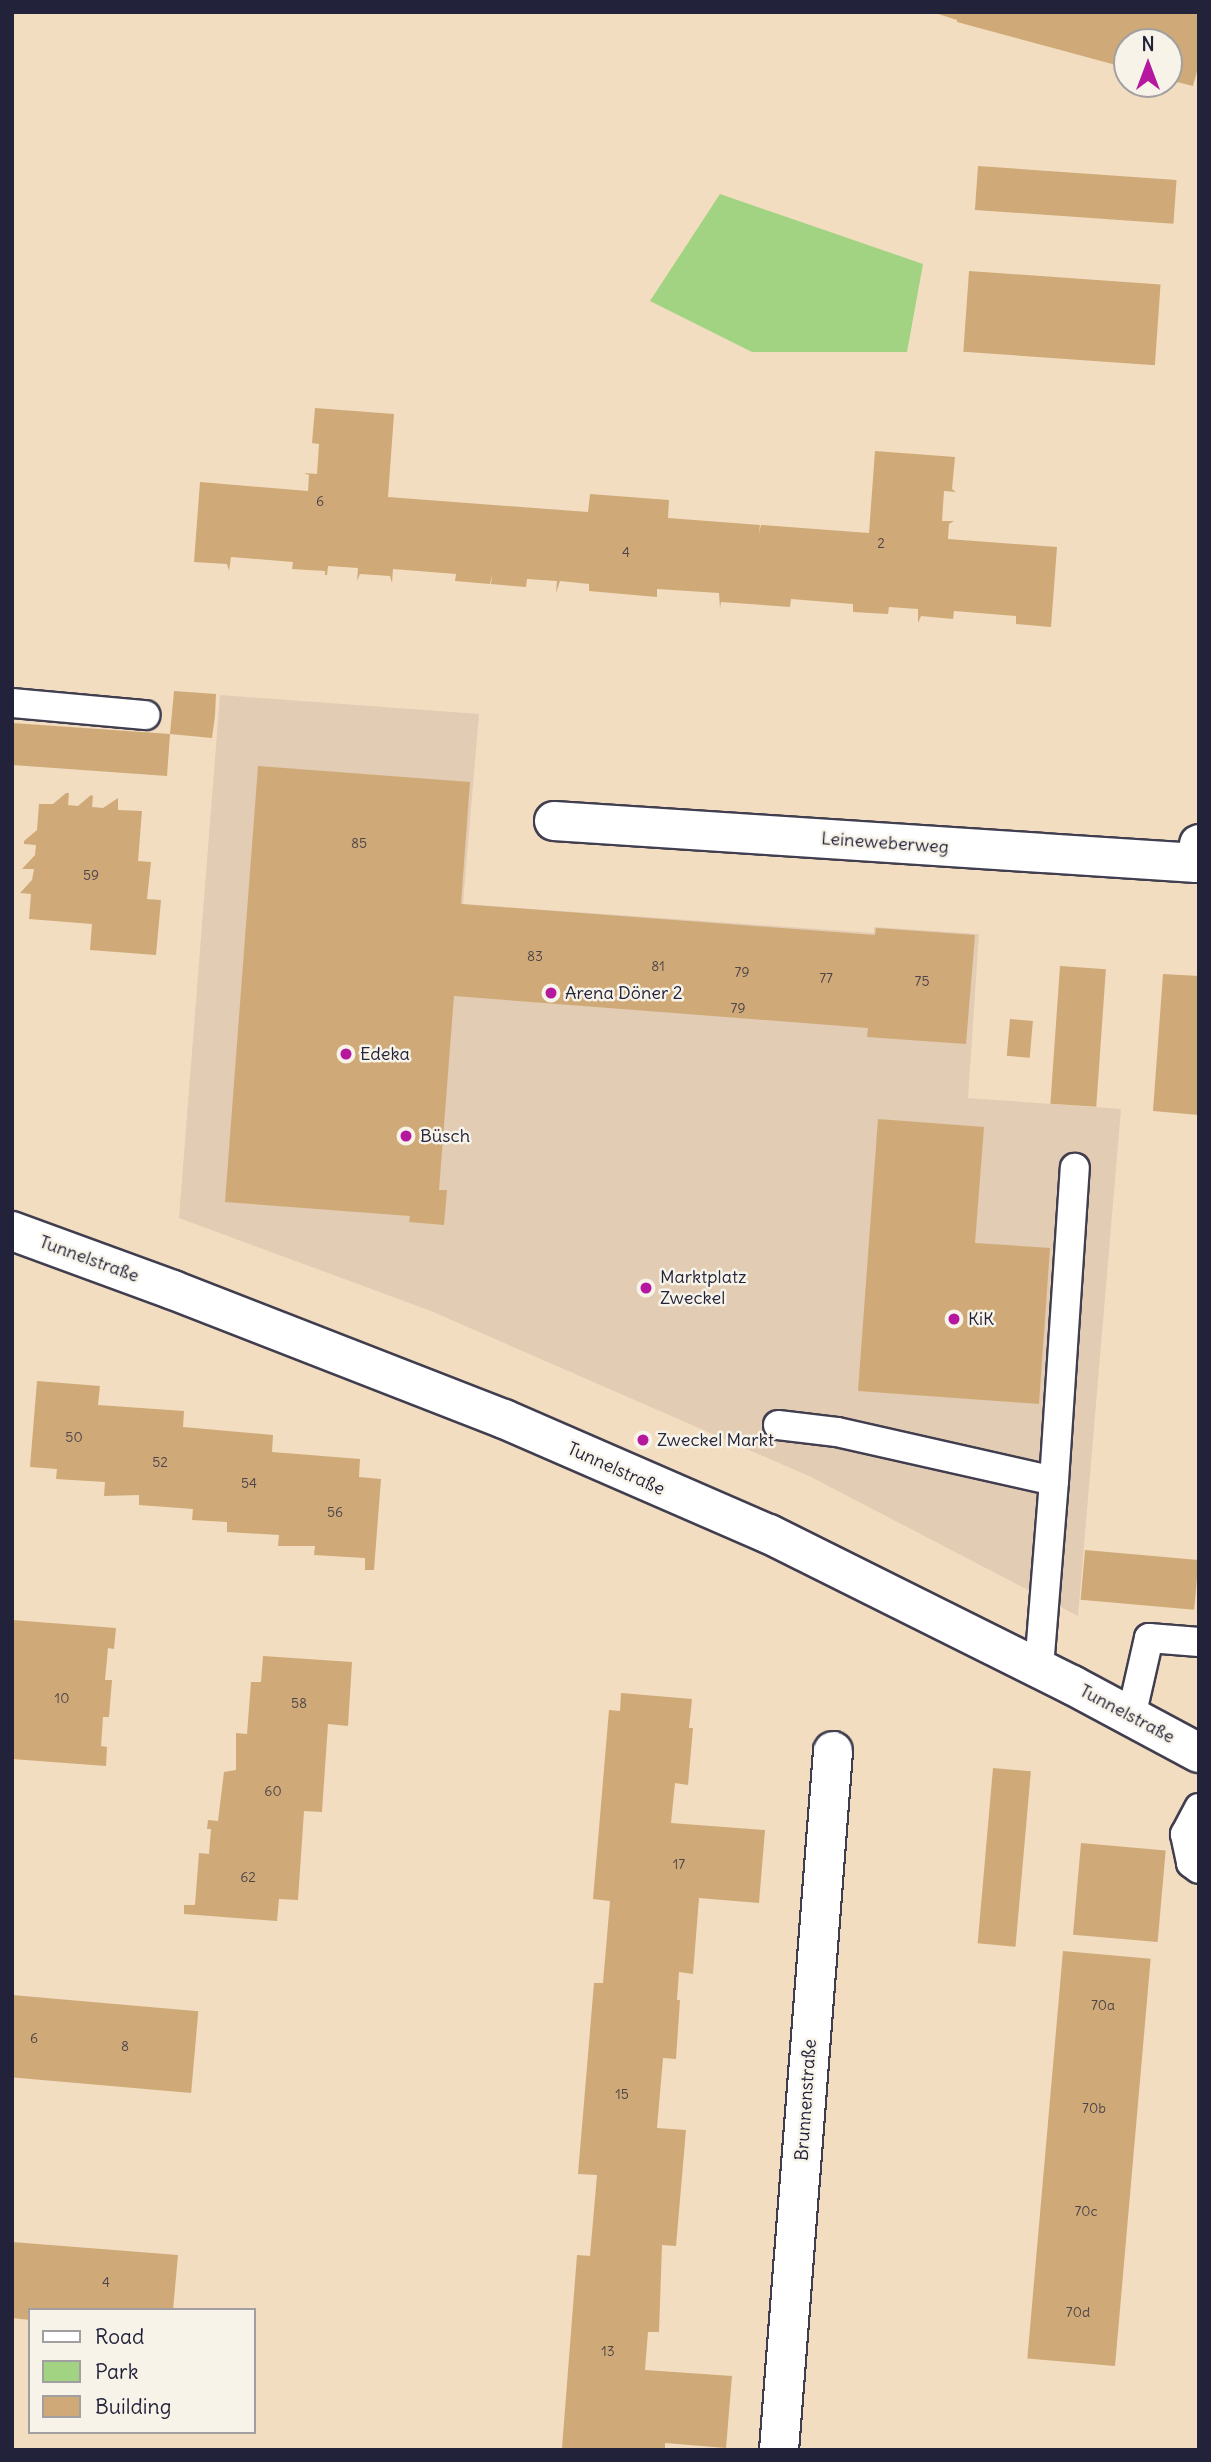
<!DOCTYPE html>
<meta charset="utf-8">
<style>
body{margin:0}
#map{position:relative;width:1211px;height:2462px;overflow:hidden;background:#f2ddc0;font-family:Delius,sans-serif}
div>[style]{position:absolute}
.built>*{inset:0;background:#e2ccb3}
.green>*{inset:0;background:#a2d383}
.building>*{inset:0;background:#cfaa78;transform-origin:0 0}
.roads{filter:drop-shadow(2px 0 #413e4f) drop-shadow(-2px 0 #413e4f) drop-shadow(0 2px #413e4f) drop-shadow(0 -2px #413e4f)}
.service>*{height:28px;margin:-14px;padding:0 14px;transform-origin:14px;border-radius:14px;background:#fff}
.minor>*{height:38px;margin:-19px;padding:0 19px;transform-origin:19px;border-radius:19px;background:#fff}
.tertiary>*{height:38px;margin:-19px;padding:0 19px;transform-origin:19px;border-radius:19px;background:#fff}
.dots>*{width:19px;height:19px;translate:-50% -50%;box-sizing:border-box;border:4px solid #f7f3e8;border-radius:50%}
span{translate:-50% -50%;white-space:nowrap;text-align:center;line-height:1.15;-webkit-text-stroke:5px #f7f3e8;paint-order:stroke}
.number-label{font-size:14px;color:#4d444a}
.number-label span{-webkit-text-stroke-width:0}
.street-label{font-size:18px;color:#22223b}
.poi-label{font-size:18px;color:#22223b}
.left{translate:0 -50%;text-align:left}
.frame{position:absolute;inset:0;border:14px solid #22223b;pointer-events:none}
.legend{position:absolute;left:28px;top:2308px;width:228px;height:126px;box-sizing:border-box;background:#f7f3e8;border:2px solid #a29fa3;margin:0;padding:9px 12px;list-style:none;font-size:21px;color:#22223b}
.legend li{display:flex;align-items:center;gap:14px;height:35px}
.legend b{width:35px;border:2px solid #a29fa3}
.north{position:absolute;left:1113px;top:28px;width:70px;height:70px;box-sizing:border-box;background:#f7f3e8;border:2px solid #a29fa3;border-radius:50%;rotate:0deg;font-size:19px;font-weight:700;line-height:28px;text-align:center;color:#22223b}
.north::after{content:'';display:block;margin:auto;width:24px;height:32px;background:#b5179e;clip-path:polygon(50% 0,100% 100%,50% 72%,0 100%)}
</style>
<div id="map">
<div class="built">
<i style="clip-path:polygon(220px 695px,479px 714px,463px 904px,874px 933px,874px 927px,979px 934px,968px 1098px,1121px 1109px,1078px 1616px,811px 1477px,431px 1311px,179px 1218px)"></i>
</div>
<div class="green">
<i style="clip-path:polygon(720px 194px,923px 264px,907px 352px,752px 352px,650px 301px)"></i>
</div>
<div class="building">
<i style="clip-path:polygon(932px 12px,1199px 12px,1199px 64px,1193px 86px,1169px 80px,1169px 42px,1127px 42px,1127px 68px,957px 22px,957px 20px)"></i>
<i style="left:978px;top:166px;width:199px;height:44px;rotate:4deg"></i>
<i style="left:969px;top:271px;width:192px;height:81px;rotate:4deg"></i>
<i style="clip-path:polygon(315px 408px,394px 414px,388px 497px,588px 512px,590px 494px,669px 500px,668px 518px,760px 525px,759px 534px,761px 525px,869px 533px,875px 451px,955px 457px,952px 489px,956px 492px,944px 491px,942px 521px,954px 521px,949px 524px,948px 539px,1057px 547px,1051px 627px,1016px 624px,1016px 616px,954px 611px,953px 619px,921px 616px,918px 623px,918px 609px,889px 607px,888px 614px,853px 612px,853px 604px,791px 599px,790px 607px,721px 602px,720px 608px,719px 593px,657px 589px,657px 597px,589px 591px,589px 584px,560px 581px,556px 593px,557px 581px,527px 579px,526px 587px,491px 584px,492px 575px,490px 584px,455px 581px,456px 574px,393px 569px,392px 583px,390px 576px,360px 574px,357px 581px,358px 568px,328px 566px,327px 575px,325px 575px,325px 571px,292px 569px,293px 562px,231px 557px,229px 571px,227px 564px,194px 562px,200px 482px,308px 491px,309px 475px,304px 473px,317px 474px,319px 444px,312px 443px)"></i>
<i style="clip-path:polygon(174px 691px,216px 694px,215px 716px,212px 738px,170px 734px,167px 776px,12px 765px,12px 723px,170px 734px)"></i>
<i style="clip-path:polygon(258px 766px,470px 782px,461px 904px,875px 935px,876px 928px,975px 935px,966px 1044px,867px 1037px,868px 1028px,454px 996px,439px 1190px,447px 1190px,444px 1225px,409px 1222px,410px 1216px,225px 1202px)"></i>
<i style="clip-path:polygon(66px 793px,69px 793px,68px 805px,78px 806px,91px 795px,93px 796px,92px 807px,103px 808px,118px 798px,118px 810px,142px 811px,138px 861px,151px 862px,147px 899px,161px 900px,156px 955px,90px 950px,92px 924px,29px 919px,31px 894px,20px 893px,32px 880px,34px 869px,22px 869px,35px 855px,36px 845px,24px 844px,24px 841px,37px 830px,39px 804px,53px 804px)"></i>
<i style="left:1060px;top:966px;width:46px;height:138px;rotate:4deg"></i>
<i style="clip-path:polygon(1163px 974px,1199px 976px,1199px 1115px,1153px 1111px)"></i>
<i style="left:1010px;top:1019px;width:23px;height:37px;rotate:5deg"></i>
<i style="clip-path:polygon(878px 1119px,984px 1127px,975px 1243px,1050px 1248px,1039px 1404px,858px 1391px)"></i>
<i style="clip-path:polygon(37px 1381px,100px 1386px,98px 1405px,184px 1411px,183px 1427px,273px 1435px,272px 1452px,360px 1459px,359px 1477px,381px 1479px,374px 1570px,365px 1570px,365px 1558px,314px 1555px,315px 1546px,278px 1546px,279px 1535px,227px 1532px,227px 1522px,192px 1520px,193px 1509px,139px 1505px,139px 1495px,104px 1496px,105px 1482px,56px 1479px,57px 1469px,30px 1467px)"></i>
<i style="left:1085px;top:1550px;width:114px;height:50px;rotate:5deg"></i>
<i style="clip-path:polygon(12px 1620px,116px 1628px,114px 1649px,108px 1648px,105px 1680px,112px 1680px,109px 1717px,103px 1717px,101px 1746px,107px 1747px,106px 1766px,12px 1759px)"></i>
<i style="clip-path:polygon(263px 1656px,352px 1662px,348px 1726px,328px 1724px,322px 1812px,304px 1811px,298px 1900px,279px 1899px,277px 1921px,184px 1914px,184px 1905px,195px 1905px,199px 1853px,209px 1854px,211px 1829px,207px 1829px,208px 1820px,218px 1821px,224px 1772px,236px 1770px,236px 1733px,247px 1734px,251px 1682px,261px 1682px)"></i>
<i style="clip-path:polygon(621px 1693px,692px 1699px,689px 1728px,693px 1728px,688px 1785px,675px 1783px,671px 1823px,765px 1830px,759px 1903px,699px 1898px,693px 1974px,679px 1972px,677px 2000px,680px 2000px,676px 2059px,663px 2058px,657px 2128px,686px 2130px,676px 2246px,662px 2245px,659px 2332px,648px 2332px,645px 2370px,732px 2376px,726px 2448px,665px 2443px,665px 2450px,562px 2448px,577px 2255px,590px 2256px,597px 2175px,578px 2174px,594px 1983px,603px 1983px,610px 1901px,593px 1899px,609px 1710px,620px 1711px)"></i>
<i style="left:993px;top:1768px;width:38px;height:176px;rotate:5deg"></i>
<i style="left:1081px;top:1843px;width:85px;height:92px;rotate:5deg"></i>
<i style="left:1063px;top:1951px;width:88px;height:409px;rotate:5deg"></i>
<i style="left:12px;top:1995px;width:187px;height:82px;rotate:5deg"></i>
<i style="clip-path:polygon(12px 2242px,178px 2255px,173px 2310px,30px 2310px,30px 2320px,12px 2318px)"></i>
</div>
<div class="roads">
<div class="service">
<i style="left:12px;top:703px;width:134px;rotate:5.2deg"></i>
<i style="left:778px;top:1425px;width:59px;rotate:6.8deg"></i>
<i style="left:837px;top:1432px;width:222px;rotate:12.7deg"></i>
<i style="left:1054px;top:1481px;width:189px;rotate:94.6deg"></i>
<i style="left:1054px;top:1481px;width:314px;rotate:-86.2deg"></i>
<i style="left:1131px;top:1717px;width:81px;rotate:-77.2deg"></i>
<i style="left:1149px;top:1638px;width:50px;rotate:4.6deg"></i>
<i style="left:1199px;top:1808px;width:30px;rotate:118deg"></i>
<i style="left:1185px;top:1834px;width:30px;rotate:78deg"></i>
<i style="left:1191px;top:1863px;width:10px;rotate:37deg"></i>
</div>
<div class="minor">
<i style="left:554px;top:821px;width:644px;rotate:3.74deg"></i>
<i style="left:1197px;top:863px;width:19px;rotate:-84deg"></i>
<i style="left:779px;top:2450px;width:701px;rotate:-85.58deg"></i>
</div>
<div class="tertiary">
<i style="left:12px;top:1231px;width:171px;rotate:20.1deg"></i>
<i style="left:173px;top:1290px;width:355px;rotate:21.3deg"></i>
<i style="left:504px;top:1419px;width:289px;rotate:23.5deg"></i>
<i style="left:769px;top:1534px;width:339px;rotate:26.5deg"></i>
<i style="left:1072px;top:1685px;width:144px;rotate:28.2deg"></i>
</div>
</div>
<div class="dots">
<i style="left:551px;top:993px;background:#b5179e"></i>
<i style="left:346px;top:1054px;background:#b5179e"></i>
<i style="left:406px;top:1136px;background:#b5179e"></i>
<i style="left:646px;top:1288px;background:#b5179e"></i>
<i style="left:954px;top:1319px;background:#b5179e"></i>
<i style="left:643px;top:1440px;background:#b5179e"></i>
</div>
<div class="number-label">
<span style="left:320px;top:501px">6</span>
<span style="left:881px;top:543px">2</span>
<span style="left:626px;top:552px">4</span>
<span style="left:359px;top:843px">85</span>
<span style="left:91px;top:875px">59</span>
<span style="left:535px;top:956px">83</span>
<span style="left:658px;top:966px">81</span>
<span style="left:742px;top:972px">79</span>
<span style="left:826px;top:978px">77</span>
<span style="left:922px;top:981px">75</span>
<span style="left:738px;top:1008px">79</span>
<span style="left:74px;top:1437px">50</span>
<span style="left:160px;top:1462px">52</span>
<span style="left:249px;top:1483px">54</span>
<span style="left:335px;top:1512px">56</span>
<span style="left:62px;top:1698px">10</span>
<span style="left:299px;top:1703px">58</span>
<span style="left:273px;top:1791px">60</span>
<span style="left:679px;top:1864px">17</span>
<span style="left:248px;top:1877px">62</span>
<span style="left:1103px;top:2005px">70a</span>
<span style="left:34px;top:2038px">6</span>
<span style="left:125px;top:2046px">8</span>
<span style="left:622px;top:2094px">15</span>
<span style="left:1094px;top:2108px">70b</span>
<span style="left:1086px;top:2211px">70c</span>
<span style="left:106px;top:2282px">4</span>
<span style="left:1078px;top:2312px">70d</span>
<span style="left:608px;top:2351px">13</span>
</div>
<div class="street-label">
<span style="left:885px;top:843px;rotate:4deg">Leineweberweg</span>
<span style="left:89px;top:1259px;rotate:20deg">Tunnelstraße</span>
<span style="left:616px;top:1469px;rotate:24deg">Tunnelstraße</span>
<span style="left:1127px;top:1714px;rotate:28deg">Tunnelstraße</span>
<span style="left:806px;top:2100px;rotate:-86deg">Brunnenstraße</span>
</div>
<div class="poi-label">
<span class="left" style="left:565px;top:993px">Arena Döner 2</span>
<span class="left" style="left:360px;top:1054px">Edeka</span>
<span class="left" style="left:420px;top:1136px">Büsch</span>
<span class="left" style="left:660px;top:1288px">Marktplatz<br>Zweckel</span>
<span class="left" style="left:968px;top:1319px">KiK</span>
<span class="left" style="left:657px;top:1440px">Zweckel Markt</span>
</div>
<div class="frame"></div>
<ul class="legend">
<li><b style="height:9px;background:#fff"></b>Road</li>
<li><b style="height:19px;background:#a2d383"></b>Park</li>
<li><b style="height:19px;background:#cfaa78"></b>Building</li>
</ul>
<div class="north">N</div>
</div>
